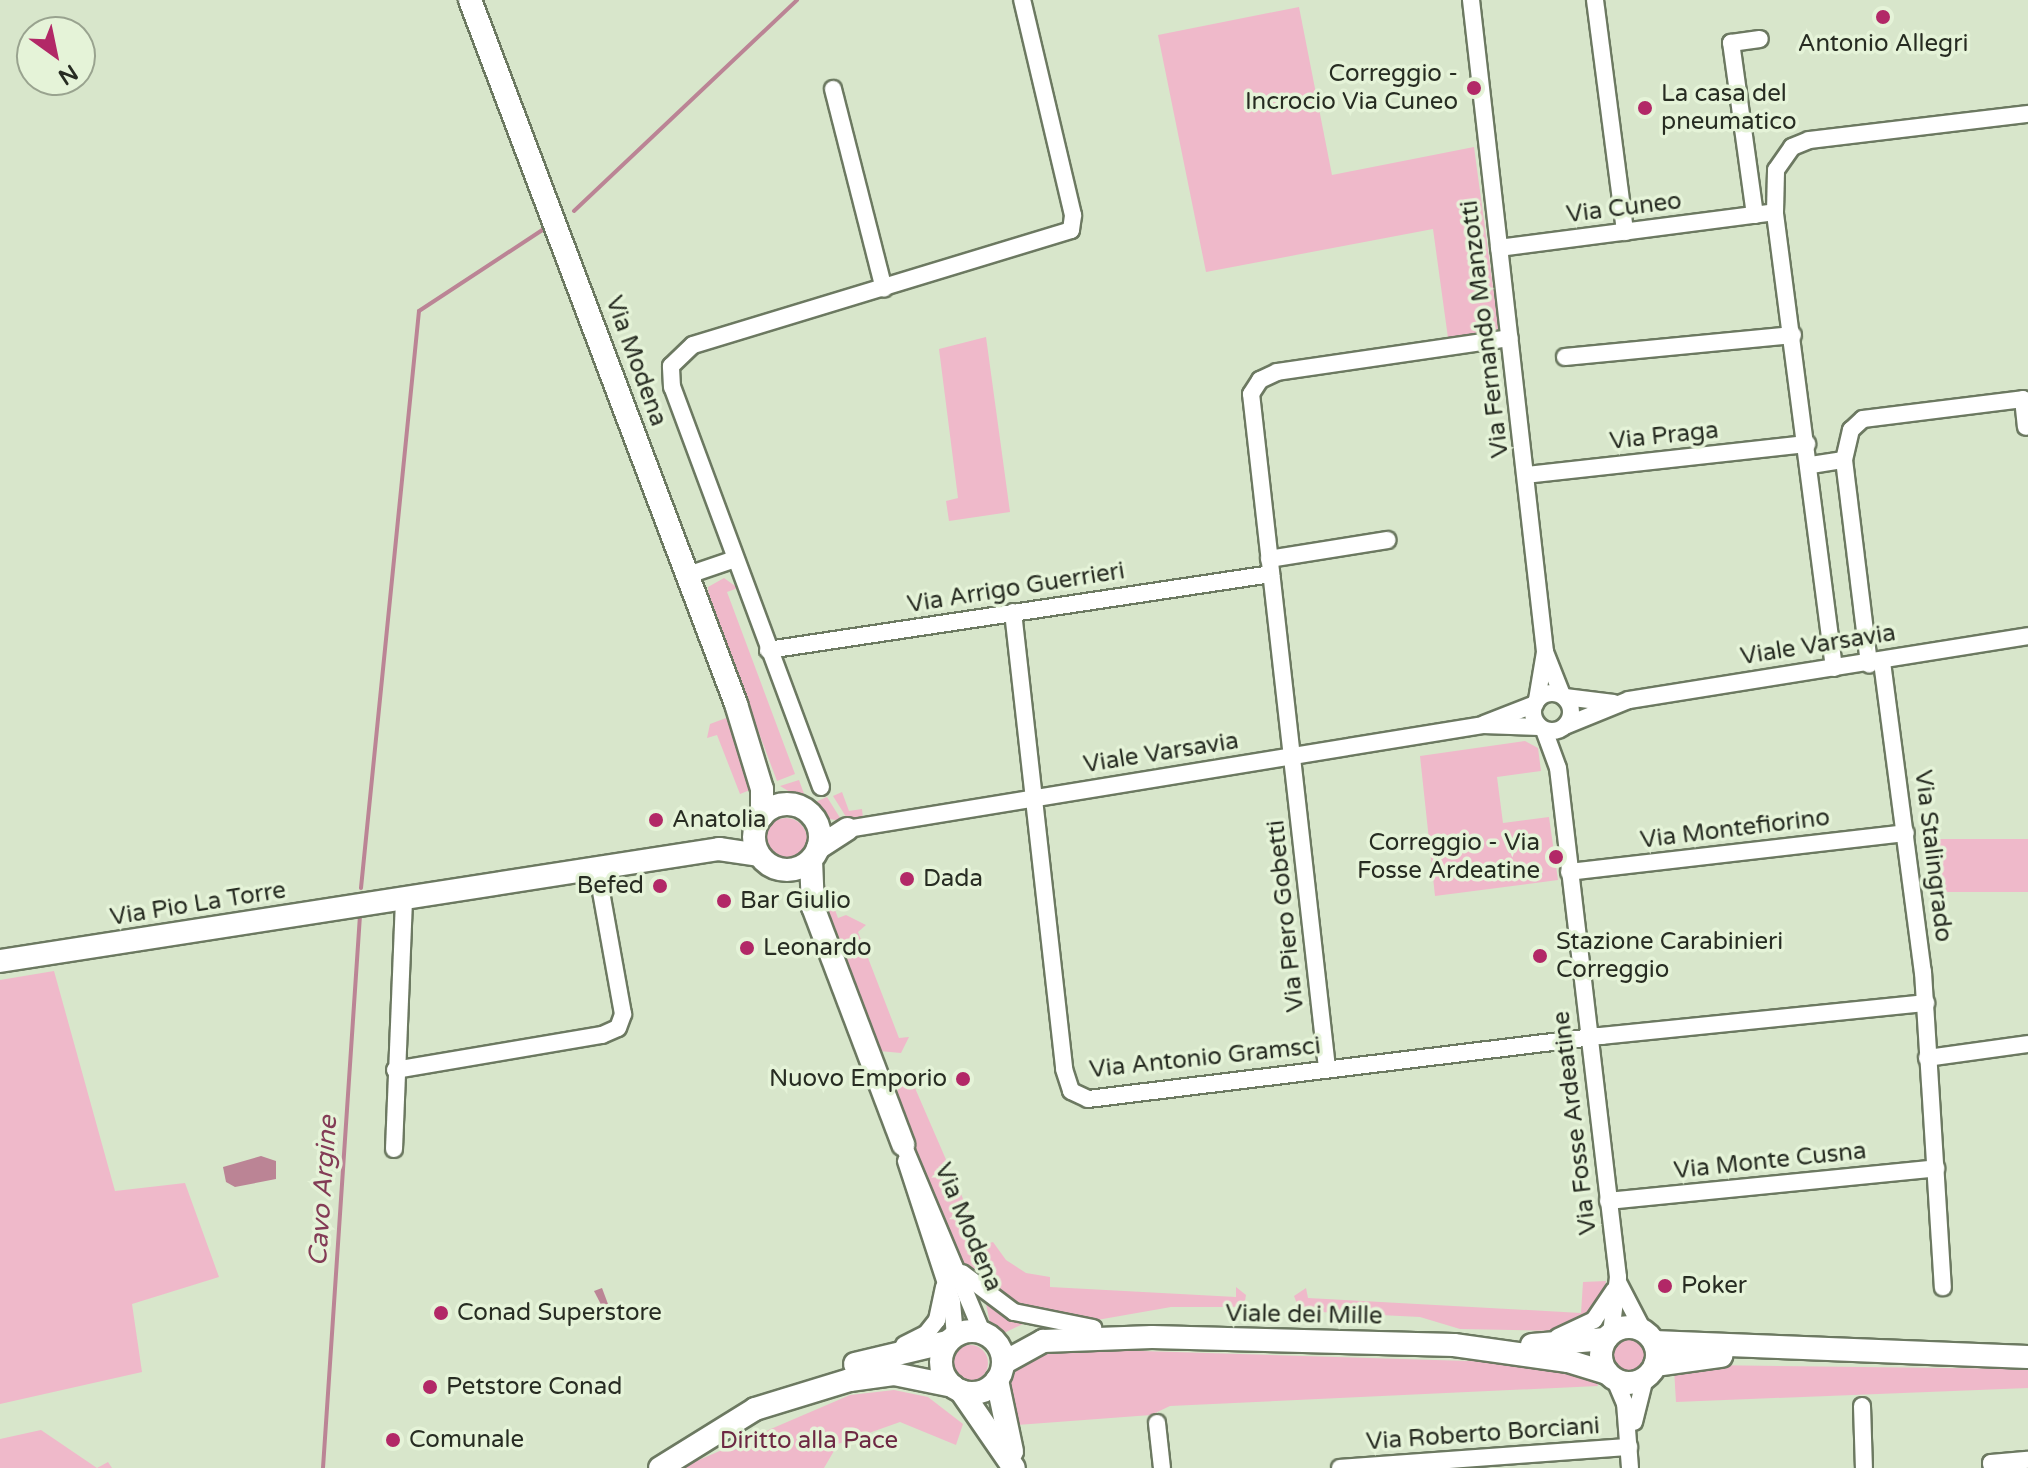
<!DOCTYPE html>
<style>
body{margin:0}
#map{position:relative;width:2028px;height:1468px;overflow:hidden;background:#d8e6cb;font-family:"Varela Round",sans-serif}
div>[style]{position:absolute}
.green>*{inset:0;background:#efb9ca;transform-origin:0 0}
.round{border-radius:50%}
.water>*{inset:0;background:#bb8495}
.stream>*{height:4px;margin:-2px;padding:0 2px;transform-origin:2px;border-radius:2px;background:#bb8495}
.roads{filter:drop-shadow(2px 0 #6c7961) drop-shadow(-2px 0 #6c7961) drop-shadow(0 2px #6c7961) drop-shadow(0 -2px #6c7961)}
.street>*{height:16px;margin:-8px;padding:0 8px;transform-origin:8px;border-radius:8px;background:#fff}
.street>.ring{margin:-8px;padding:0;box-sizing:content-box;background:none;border:16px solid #fff;border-radius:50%}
.secondary>*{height:22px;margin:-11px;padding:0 11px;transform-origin:11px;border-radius:11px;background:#fff}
.secondary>.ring{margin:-11px;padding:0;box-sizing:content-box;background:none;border:22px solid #fff;border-radius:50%}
.dots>*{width:22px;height:22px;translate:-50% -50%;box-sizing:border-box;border:4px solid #e5f3d8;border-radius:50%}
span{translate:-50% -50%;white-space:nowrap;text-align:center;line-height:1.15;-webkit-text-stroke:7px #e5f3d8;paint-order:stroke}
.poi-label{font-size:24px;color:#272c22}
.right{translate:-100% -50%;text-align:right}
.left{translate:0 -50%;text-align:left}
.street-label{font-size:24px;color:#272c22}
.park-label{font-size:24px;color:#6d2843}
.water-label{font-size:26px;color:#833c56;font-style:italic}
.north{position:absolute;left:16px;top:16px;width:80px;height:80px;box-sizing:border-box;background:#e5f3d8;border:2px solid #99a38f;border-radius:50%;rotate:147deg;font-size:22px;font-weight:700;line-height:32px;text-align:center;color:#272c22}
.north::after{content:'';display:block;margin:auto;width:28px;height:36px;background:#b22867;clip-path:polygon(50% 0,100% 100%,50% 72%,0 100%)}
</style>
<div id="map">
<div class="green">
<i style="clip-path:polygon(1299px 7px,1332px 175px,1474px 147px,1499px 331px,1448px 338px,1433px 229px,1206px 272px,1158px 35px)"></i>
<i style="clip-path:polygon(986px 337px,1010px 512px,949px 521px,946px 501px,958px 498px,939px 349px)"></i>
<i style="clip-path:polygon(724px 578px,738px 588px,727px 592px,795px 774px,777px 781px,709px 600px,708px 587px)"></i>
<i style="clip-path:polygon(726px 718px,755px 788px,740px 794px,717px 735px,707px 738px,710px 724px)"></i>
<i style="clip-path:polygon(1525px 741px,1538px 748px,1541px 771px,1497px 777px,1503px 823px,1549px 817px,1558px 880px,1435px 896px,1420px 756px)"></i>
<i style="clip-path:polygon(799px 780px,807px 802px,780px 786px)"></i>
<i style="clip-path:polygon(842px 792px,849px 811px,862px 809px,863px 818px,848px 820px,833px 796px)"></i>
<i style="clip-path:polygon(827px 797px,842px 821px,823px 818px,808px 805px)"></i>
<i class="round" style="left:765px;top:818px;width:42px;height:42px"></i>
<i style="left:2028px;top:839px;width:53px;height:90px;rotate:90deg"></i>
<i style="clip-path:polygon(826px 886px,838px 918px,846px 915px,866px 925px,858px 932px,899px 1038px,909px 1037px,901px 1053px,879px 1051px,816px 890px)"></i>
<i style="clip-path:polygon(54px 971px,115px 1191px,185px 1183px,219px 1277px,132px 1304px,142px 1372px,0 1404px,0 980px)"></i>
<i style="clip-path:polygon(910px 1074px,926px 1083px,915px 1088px,983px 1245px,993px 1242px,1006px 1260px,1026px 1273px,1050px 1277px,1050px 1287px,1236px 1297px,1236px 1287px,1246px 1295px,1244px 1307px,1171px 1307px,1097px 1320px,1050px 1316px,1016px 1307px,985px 1288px,962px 1261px,896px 1100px,899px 1082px)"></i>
<i style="clip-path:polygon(1606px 1281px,1601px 1305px,1558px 1331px,1460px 1329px,1420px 1317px,1300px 1311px,1294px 1296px,1306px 1288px,1308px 1298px,1581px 1313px,1583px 1282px)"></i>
<i style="clip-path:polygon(986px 1304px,998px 1313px,1023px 1324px,1004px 1333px,990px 1323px)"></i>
<i class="round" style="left:1610px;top:1339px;width:36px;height:36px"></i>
<i class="round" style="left:952px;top:1345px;width:36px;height:36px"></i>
<i style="clip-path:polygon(1045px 1348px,1534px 1363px,1594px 1374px,1598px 1386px,1170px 1406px,1151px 1415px,1017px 1425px,1004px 1397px,1018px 1366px)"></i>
<i style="clip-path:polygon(1707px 1365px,2028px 1369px,2028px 1388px,1676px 1402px,1674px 1369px)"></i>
<i style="clip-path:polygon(894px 1390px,928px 1397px,963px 1424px,956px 1445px,900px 1422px,838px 1444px,824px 1468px,680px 1468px,850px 1395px)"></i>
<i style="clip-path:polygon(41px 1430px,97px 1468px,108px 1462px,112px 1468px,0 1468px,0 1439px)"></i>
</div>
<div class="water">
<i style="clip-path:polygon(261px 1156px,276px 1161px,276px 1179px,235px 1187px,226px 1182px,223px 1167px)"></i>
<i style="clip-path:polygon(602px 1288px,614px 1320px,610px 1322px,594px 1291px)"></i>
</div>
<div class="stream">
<i style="left:574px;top:211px;width:307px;rotate:-43.4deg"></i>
<i style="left:361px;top:888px;width:580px;rotate:-84.26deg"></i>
<i style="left:419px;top:311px;width:153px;rotate:-33.3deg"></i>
<i style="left:323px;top:1468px;width:553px;rotate:-86.17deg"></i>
</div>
<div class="roads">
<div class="street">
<i style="left:1471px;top:0;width:656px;rotate:83.52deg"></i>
<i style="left:1545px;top:652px;width:49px;rotate:99.5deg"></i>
<i style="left:1595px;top:0;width:234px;rotate:82.6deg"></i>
<i style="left:833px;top:89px;width:206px;rotate:75.7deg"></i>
<i style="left:1755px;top:215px;width:174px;rotate:-97.9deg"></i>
<i style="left:1731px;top:43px;width:29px;rotate:-8deg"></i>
<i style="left:1499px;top:248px;width:278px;rotate:-7.4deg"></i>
<i style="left:1565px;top:357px;width:229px;rotate:-5.5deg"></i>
<i style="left:1844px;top:460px;width:31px;rotate:-77deg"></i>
<i style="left:1851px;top:430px;width:16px;rotate:-43deg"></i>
<i style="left:1863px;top:419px;width:161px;rotate:-7.1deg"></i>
<i style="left:2023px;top:399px;width:28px;rotate:84deg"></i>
<i style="left:1811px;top:465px;width:33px;rotate:-9deg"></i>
<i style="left:1844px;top:460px;width:206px;rotate:83deg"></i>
<i style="left:1526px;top:475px;width:283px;rotate:-6.3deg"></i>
<i style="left:1269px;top:559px;width:120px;rotate:-9.1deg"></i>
<i style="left:688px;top:575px;width:50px;rotate:-18.8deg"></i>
<i style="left:1013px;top:612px;width:460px;rotate:83.6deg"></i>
<i style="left:1064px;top:1069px;width:23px;rotate:72deg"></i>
<i style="left:1071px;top:1091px;width:19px;rotate:25deg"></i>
<i style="left:1088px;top:1099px;width:517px;rotate:-7deg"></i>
<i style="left:1601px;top:1036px;width:327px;rotate:-5.8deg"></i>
<i style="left:768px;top:650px;width:509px;rotate:-8.59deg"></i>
<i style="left:1545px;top:652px;width:46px;rotate:68.4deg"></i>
<i style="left:1882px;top:662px;width:313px;rotate:82.5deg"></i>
<i style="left:1923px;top:972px;width:316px;rotate:86.4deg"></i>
<i style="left:1834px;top:668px;width:460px;rotate:-97.4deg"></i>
<i style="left:1775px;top:212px;width:42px;rotate:-88.6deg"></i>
<i style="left:1776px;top:170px;width:28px;rotate:-55deg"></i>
<i style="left:1792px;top:147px;width:18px;rotate:-22deg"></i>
<i style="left:1809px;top:140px;width:221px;rotate:-6.8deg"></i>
<i class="ring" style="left:1533px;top:693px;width:22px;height:22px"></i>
<i style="left:1565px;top:697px;width:49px;rotate:7deg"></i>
<i style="left:1484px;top:724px;width:55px;rotate:-21.4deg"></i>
<i style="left:1567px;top:725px;width:67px;rotate:-22deg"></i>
<i style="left:1629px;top:700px;width:404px;rotate:-9.1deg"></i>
<i style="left:1544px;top:730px;width:40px;rotate:69.8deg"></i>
<i style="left:1558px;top:768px;width:513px;rotate:83.28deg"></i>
<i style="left:1618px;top:1277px;width:56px;rotate:97.1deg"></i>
<i style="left:821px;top:787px;width:427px;rotate:-110.4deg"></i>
<i style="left:672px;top:387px;width:21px;rotate:-93deg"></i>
<i style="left:671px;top:366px;width:30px;rotate:-44deg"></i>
<i style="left:693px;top:345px;width:395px;rotate:-16.9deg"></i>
<i style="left:1071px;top:230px;width:15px;rotate:-82deg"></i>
<i style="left:1073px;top:215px;width:221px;rotate:-103.3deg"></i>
<i style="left:847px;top:829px;width:644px;rotate:-9.29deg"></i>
<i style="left:1483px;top:725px;width:56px;rotate:2deg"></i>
<i style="left:1569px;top:872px;width:339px;rotate:-6.6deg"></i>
<i style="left:1927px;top:1058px;width:102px;rotate:-7.9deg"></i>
<i style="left:1327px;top:1068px;width:678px;rotate:-96.43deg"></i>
<i style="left:1251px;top:394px;width:17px;rotate:-57deg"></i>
<i style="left:1260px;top:380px;width:19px;rotate:-25deg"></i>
<i style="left:1277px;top:372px;width:235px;rotate:-8.3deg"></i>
<i style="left:395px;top:1070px;width:210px;rotate:-9.6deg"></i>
<i style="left:602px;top:1035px;width:17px;rotate:-24deg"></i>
<i style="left:618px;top:1028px;width:15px;rotate:-70deg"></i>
<i style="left:623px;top:1014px;width:147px;rotate:-100.2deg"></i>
<i style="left:903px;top:1144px;width:204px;rotate:67.2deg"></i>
<i style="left:394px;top:1149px;width:251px;rotate:-87.7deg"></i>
<i style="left:906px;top:1161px;width:148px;rotate:71.9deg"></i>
<i style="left:952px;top:1302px;width:33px;rotate:85deg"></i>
<i style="left:1608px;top:1201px;width:330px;rotate:-5.7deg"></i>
<i style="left:962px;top:1273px;width:65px;rotate:36.9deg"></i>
<i style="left:1014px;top:1312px;width:81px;rotate:11.4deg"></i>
<i style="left:1619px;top:1284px;width:54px;rotate:62.5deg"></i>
<i style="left:1558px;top:1337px;width:40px;rotate:-25deg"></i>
<i style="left:1594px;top:1320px;width:36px;rotate:-56deg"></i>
<i style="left:904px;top:1345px;width:25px;rotate:-27deg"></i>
<i style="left:926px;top:1334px;width:18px;rotate:-52deg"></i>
<i style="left:937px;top:1320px;width:34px;rotate:-78deg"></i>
<i style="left:1615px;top:1380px;width:25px;rotate:67deg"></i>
<i style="left:1625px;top:1403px;width:65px;rotate:85.6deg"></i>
<i style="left:1862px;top:1406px;width:62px;rotate:88.2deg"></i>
<i style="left:1634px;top:1422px;width:45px;rotate:-76deg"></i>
<i style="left:1157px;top:1423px;width:45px;rotate:83.7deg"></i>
<i style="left:1340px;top:1468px;width:290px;rotate:-4.2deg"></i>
<i style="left:1992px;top:1468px;width:5px;rotate:-101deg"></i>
<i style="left:1991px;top:1463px;width:37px;rotate:-5deg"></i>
</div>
<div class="secondary">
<i style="left:470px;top:0;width:753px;rotate:69.3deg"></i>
<i style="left:736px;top:704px;width:89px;rotate:73deg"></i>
<i style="left:762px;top:789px;width:27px;rotate:90deg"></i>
<i class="ring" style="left:754px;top:804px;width:44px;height:44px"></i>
<i style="left:818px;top:848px;width:35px;rotate:-33deg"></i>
<i style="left:811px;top:860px;width:47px;rotate:87.6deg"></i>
<i style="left:813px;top:907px;width:254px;rotate:69.2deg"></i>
<i style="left:0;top:961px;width:728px;rotate:-8.85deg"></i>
<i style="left:719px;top:849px;width:40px;rotate:8.5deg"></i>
<i class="ring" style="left:1601px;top:1327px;width:34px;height:34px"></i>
<i class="ring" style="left:941px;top:1331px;width:40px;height:40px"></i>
<i style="left:1654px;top:1342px;width:374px;rotate:2.3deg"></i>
<i style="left:1532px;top:1345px;width:74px;rotate:-4.6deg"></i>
<i style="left:1003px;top:1363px;width:46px;rotate:-28.8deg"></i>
<i style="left:1043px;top:1341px;width:109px;rotate:-2.1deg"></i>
<i style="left:1152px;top:1337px;width:302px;rotate:1.5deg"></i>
<i style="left:1454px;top:1345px;width:115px;rotate:8deg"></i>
<i style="left:1568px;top:1361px;width:41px;rotate:17.1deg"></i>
<i style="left:855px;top:1364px;width:95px;rotate:-13.4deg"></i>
<i style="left:1655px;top:1365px;width:67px;rotate:-7.8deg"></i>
<i style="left:997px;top:1380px;width:73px;rotate:78.1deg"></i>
<i style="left:961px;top:1391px;width:93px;rotate:55.5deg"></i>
<i style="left:660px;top:1468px;width:112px;rotate:-31.8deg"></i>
<i style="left:755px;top:1409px;width:99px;rotate:-17deg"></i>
<i style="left:850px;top:1380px;width:44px;rotate:-7.8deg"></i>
<i style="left:894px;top:1374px;width:60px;rotate:11.5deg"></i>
</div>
</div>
<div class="dots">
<i style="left:1883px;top:17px;background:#b22867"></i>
<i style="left:1474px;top:88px;background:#b22867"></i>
<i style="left:1645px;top:108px;background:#b22867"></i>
<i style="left:656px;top:820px;background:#b22867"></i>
<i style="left:1556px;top:857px;background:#b22867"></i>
<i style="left:907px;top:879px;background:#b22867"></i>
<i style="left:660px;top:886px;background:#b22867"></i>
<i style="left:724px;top:901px;background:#b22867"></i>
<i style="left:747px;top:948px;background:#b22867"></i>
<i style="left:1540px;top:956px;background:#b22867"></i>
<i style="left:963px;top:1079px;background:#b22867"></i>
<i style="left:1665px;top:1286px;background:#b22867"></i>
<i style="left:441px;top:1313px;background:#b22867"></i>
<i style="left:430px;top:1387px;background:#b22867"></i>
<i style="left:393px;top:1440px;background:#b22867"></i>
</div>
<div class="poi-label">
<span style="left:1883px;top:44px">Antonio Allegri</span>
<span class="right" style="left:1458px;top:88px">Correggio -<br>Incrocio Via Cuneo</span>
<span class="left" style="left:1661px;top:108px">La casa del<br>pneumatico</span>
<span class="left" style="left:672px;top:820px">Anatolia</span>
<span class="right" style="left:1540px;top:857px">Correggio - Via<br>Fosse Ardeatine</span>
<span class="left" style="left:923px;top:879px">Dada</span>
<span class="right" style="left:644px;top:886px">Befed</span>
<span class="left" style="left:740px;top:901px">Bar Giulio</span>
<span class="left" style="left:1556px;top:956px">Stazione Carabinieri<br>Correggio</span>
<span class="left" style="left:763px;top:948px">Leonardo</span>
<span class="right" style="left:947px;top:1079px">Nuovo Emporio</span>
<span class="left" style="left:1681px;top:1286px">Poker</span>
<span class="left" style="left:457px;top:1313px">Conad Superstore</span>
<span class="left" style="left:446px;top:1387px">Petstore Conad</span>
<span class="left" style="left:409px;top:1440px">Comunale</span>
</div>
<div class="street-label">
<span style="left:1624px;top:208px;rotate:-7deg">Via Cuneo</span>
<span style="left:1485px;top:329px;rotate:-97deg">Via Fernando Manzotti</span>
<span style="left:636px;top:361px;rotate:70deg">Via Modena</span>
<span style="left:1664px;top:436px;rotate:-6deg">Via Praga</span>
<span style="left:1016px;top:588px;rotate:-9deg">Via Arrigo Guerrieri</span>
<span style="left:1818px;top:645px;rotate:-9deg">Viale Varsavia</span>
<span style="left:1161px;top:753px;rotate:-9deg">Viale Varsavia</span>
<span style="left:1735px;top:829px;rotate:-7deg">Via Montefiorino</span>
<span style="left:1933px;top:856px;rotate:83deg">Via Stalingrado</span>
<span style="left:198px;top:904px;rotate:-9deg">Via Pio La Torre</span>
<span style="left:1286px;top:916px;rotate:-96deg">Via Piero Gobetti</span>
<span style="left:1205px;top:1058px;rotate:-6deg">Via Antonio Gramsci</span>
<span style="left:1575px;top:1123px;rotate:-97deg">Via Fosse Ardeatine</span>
<span style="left:1770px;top:1161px;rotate:-6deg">Via Monte Cusna</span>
<span style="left:968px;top:1227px;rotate:67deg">Via Modena</span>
<span style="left:1304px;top:1315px;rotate:1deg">Viale dei Mille</span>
<span style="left:1483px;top:1434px;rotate:-4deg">Via Roberto Borciani</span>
</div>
<div class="park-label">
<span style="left:809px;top:1441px">Diritto alla Pace</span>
</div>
<div class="water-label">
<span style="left:323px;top:1191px;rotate:-86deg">Cavo Argine</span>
</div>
<div class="north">N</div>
</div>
